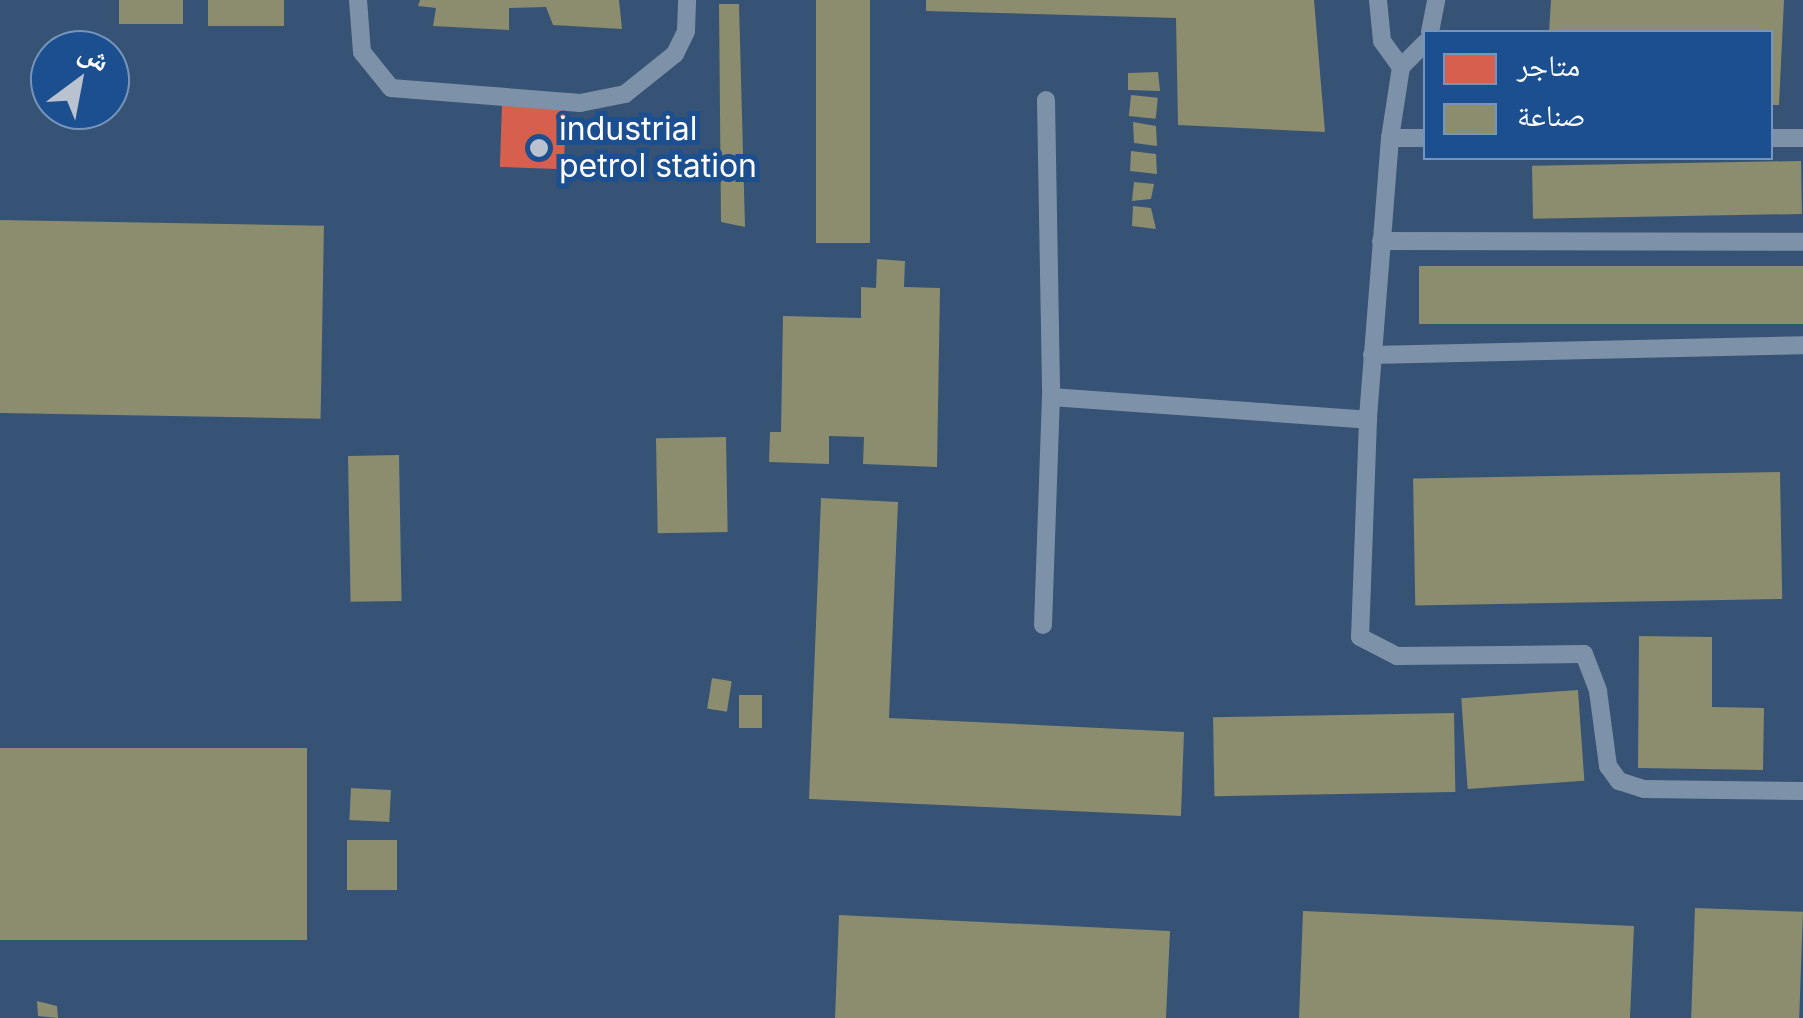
<!DOCTYPE html>
<meta charset="utf-8">
<style>
body{margin:0}
#map{position:relative;width:1803px;height:1018px;overflow:hidden;background:#365274;font-family:Inter,"Noto Naskh Arabic",sans-serif}
div>[style]{position:absolute}
.shops>*{inset:0;background:#d6604d;transform-origin:0 0}
.industry>*{inset:0;background:#8c8c6e;transform-origin:0 0}
.service>*{height:18px;margin:-9px;padding:0 9px;transform-origin:9px;border-radius:9px;background:#7d92a8}
.dots>*{width:28px;height:28px;translate:-50% -50%;box-sizing:border-box;border:5px solid #1b4f8f;border-radius:50%}
span{translate:-50% -50%;white-space:nowrap;text-align:center;line-height:1.15;-webkit-text-stroke:10px #1b4f8f;paint-order:stroke}
.poi-label{font-size:32px;color:#fff}
.left{translate:0 -50%;text-align:left}
.legend{position:absolute;left:1423px;top:30px;width:350px;height:130px;box-sizing:border-box;background:#1b4f8f;border:2px solid #7695bc;margin:0;padding:12px 18px;list-style:none;font-size:30px;color:#fff}
.legend li{display:flex;align-items:center;gap:20px;height:50px}
.legend b{width:50px;border:2px solid #7695bc}
.north{position:absolute;left:30px;top:30px;width:100px;height:100px;box-sizing:border-box;background:#1b4f8f;border:2px solid #7695bc;border-radius:50%;rotate:32deg;font-size:28px;font-weight:700;line-height:40px;text-align:center;color:#fff}
.north::after{content:'';display:block;margin:auto;width:35px;height:45px;background:#b9c2ce;clip-path:polygon(50% 0,100% 100%,50% 72%,0 100%)}
</style>
<div id="map">
<div class="shops">
<i style="left:502px;top:105px;width:64px;height:62px;rotate:2deg"></i>
</div>
<div class="industry">
<i style="left:119px;top:0;width:64px;height:24px"></i>
<i style="left:208px;top:0;width:76px;height:26px"></i>
<i style="clip-path:polygon(420px 0,619px 0,622px 29px,553px 25px,546px 7px,509px 8px,509px 30px,433px 26px,436px 8px,418px 6px)"></i>
<i style="left:816px;top:0;width:54px;height:243px"></i>
<i style="clip-path:polygon(926px 0,1314px 0,1325px 132px,1178px 125px,1176px 18px,926px 11px)"></i>
<i style="clip-path:polygon(1551px 0,1784px 0,1779px 105px,1770px 105px,1770px 32px,1549px 32px)"></i>
<i style="clip-path:polygon(719px 4px,739px 4px,745px 227px,721px 222px)"></i>
<i style="clip-path:polygon(1158px 72px,1160px 91px,1128px 90px,1128px 73px)"></i>
<i style="left:1131px;top:95px;width:27px;height:21px;rotate:6deg"></i>
<i style="clip-path:polygon(1133px 122px,1156px 126px,1157px 146px,1134px 143px)"></i>
<i style="clip-path:polygon(1131px 151px,1156px 154px,1157px 174px,1130px 171px)"></i>
<i style="left:1801px;top:161px;width:53px;height:269px;rotate:89deg"></i>
<i style="clip-path:polygon(1134px 182px,1154px 184px,1151px 199px,1132px 201px)"></i>
<i style="clip-path:polygon(1133px 206px,1151px 208px,1156px 229px,1132px 226px)"></i>
<i style="left:0;top:220px;width:324px;height:193px;rotate:1deg"></i>
<i style="clip-path:polygon(877px 259px,905px 261px,904px 287px,940px 288px,937px 467px,863px 464px,864px 437px,829px 436px,829px 464px,769px 462px,770px 432px,781px 432px,783px 316px,861px 318px,861px 287px,876px 288px)"></i>
<i style="left:1803px;top:266px;width:58px;height:384px;rotate:90deg"></i>
<i style="left:726px;top:437px;width:95px;height:70px;rotate:89deg"></i>
<i style="left:399px;top:455px;width:146px;height:51px;rotate:89deg"></i>
<i style="left:1780px;top:472px;width:127px;height:367px;rotate:89deg"></i>
<i style="clip-path:polygon(821px 498px,898px 502px,889px 718px,1184px 732px,1181px 816px,809px 799px)"></i>
<i style="clip-path:polygon(1639px 636px,1712px 637px,1712px 707px,1764px 708px,1763px 770px,1638px 768px)"></i>
<i style="left:712px;top:678px;width:20px;height:31px;rotate:9deg"></i>
<i style="left:1578px;top:690px;width:91px;height:117px;rotate:86deg"></i>
<i style="left:739px;top:695px;width:23px;height:33px"></i>
<i style="left:1454px;top:713px;width:79px;height:241px;rotate:89deg"></i>
<i style="left:0;top:748px;width:307px;height:192px"></i>
<i style="left:351px;top:788px;width:40px;height:32px;rotate:3deg"></i>
<i style="left:347px;top:840px;width:50px;height:50px"></i>
<i style="left:1695px;top:908px;width:108px;height:110px;rotate:2deg"></i>
<i style="clip-path:polygon(1303px 911px,1634px 926px,1630px 1018px,1299px 1018px)"></i>
<i style="clip-path:polygon(839px 915px,1170px 931px,1166px 1018px,835px 1018px)"></i>
<i style="clip-path:polygon(37px 1001px,57px 1006px,58px 1018px,38px 1016px)"></i>
</div>
<div class="service">
<i style="left:358px;top:0;width:52px;rotate:85.6deg"></i>
<i style="left:362px;top:52px;width:46px;rotate:51.1deg"></i>
<i style="left:391px;top:88px;width:190px;rotate:4.5deg"></i>
<i style="left:580px;top:103px;width:46px;rotate:-11.3deg"></i>
<i style="left:625px;top:94px;width:64px;rotate:-38.7deg"></i>
<i style="left:675px;top:54px;width:25px;rotate:-64deg"></i>
<i style="left:686px;top:31px;width:31px;rotate:-88deg"></i>
<i style="left:1378px;top:0;width:41px;rotate:84.4deg"></i>
<i style="left:1382px;top:41px;width:32px;rotate:54deg"></i>
<i style="left:1430px;top:32px;width:33px;rotate:-79deg"></i>
<i style="left:1426px;top:42px;width:35px;rotate:135deg"></i>
<i style="left:1401px;top:67px;width:72px;rotate:98.8deg"></i>
<i style="left:1390px;top:138px;width:283px;rotate:94.5deg"></i>
<i style="left:1368px;top:420px;width:217px;rotate:92.1deg"></i>
<i style="left:1360px;top:637px;width:42px;rotate:27.2deg"></i>
<i style="left:1397px;top:656px;width:187px;rotate:-0.6deg"></i>
<i style="left:1584px;top:654px;width:40px;rotate:69deg"></i>
<i style="left:1598px;top:691px;width:76px;rotate:82.4deg"></i>
<i style="left:1608px;top:766px;width:19px;rotate:54deg"></i>
<i style="left:1619px;top:781px;width:26px;rotate:18deg"></i>
<i style="left:1644px;top:789px;width:159px;rotate:0.7deg"></i>
<i style="left:1046px;top:100px;width:297px;rotate:89deg"></i>
<i style="left:1051px;top:397px;width:318px;rotate:4.1deg"></i>
<i style="left:1390px;top:138px;width:36px"></i>
<i style="left:1770px;top:138px;width:33px"></i>
<i style="left:1381px;top:241px;width:422px;rotate:0.1deg"></i>
<i style="left:1372px;top:355px;width:431px;rotate:-1.3deg"></i>
<i style="left:1043px;top:625px;width:228px;rotate:-88deg"></i>
</div>
<div class="dots">
<i style="left:539px;top:148px;background:#b9c2ce"></i>
</div>
<div class="poi-label">
<span class="left" style="left:559px;top:148px">industrial<br>petrol station</span>
</div>
<ul class="legend">
<li><b style="height:28px;background:#d6604d"></b>متاجر</li>
<li><b style="height:28px;background:#8c8c6e"></b>صناعة</li>
</ul>
<div class="north">ش</div>
</div>
